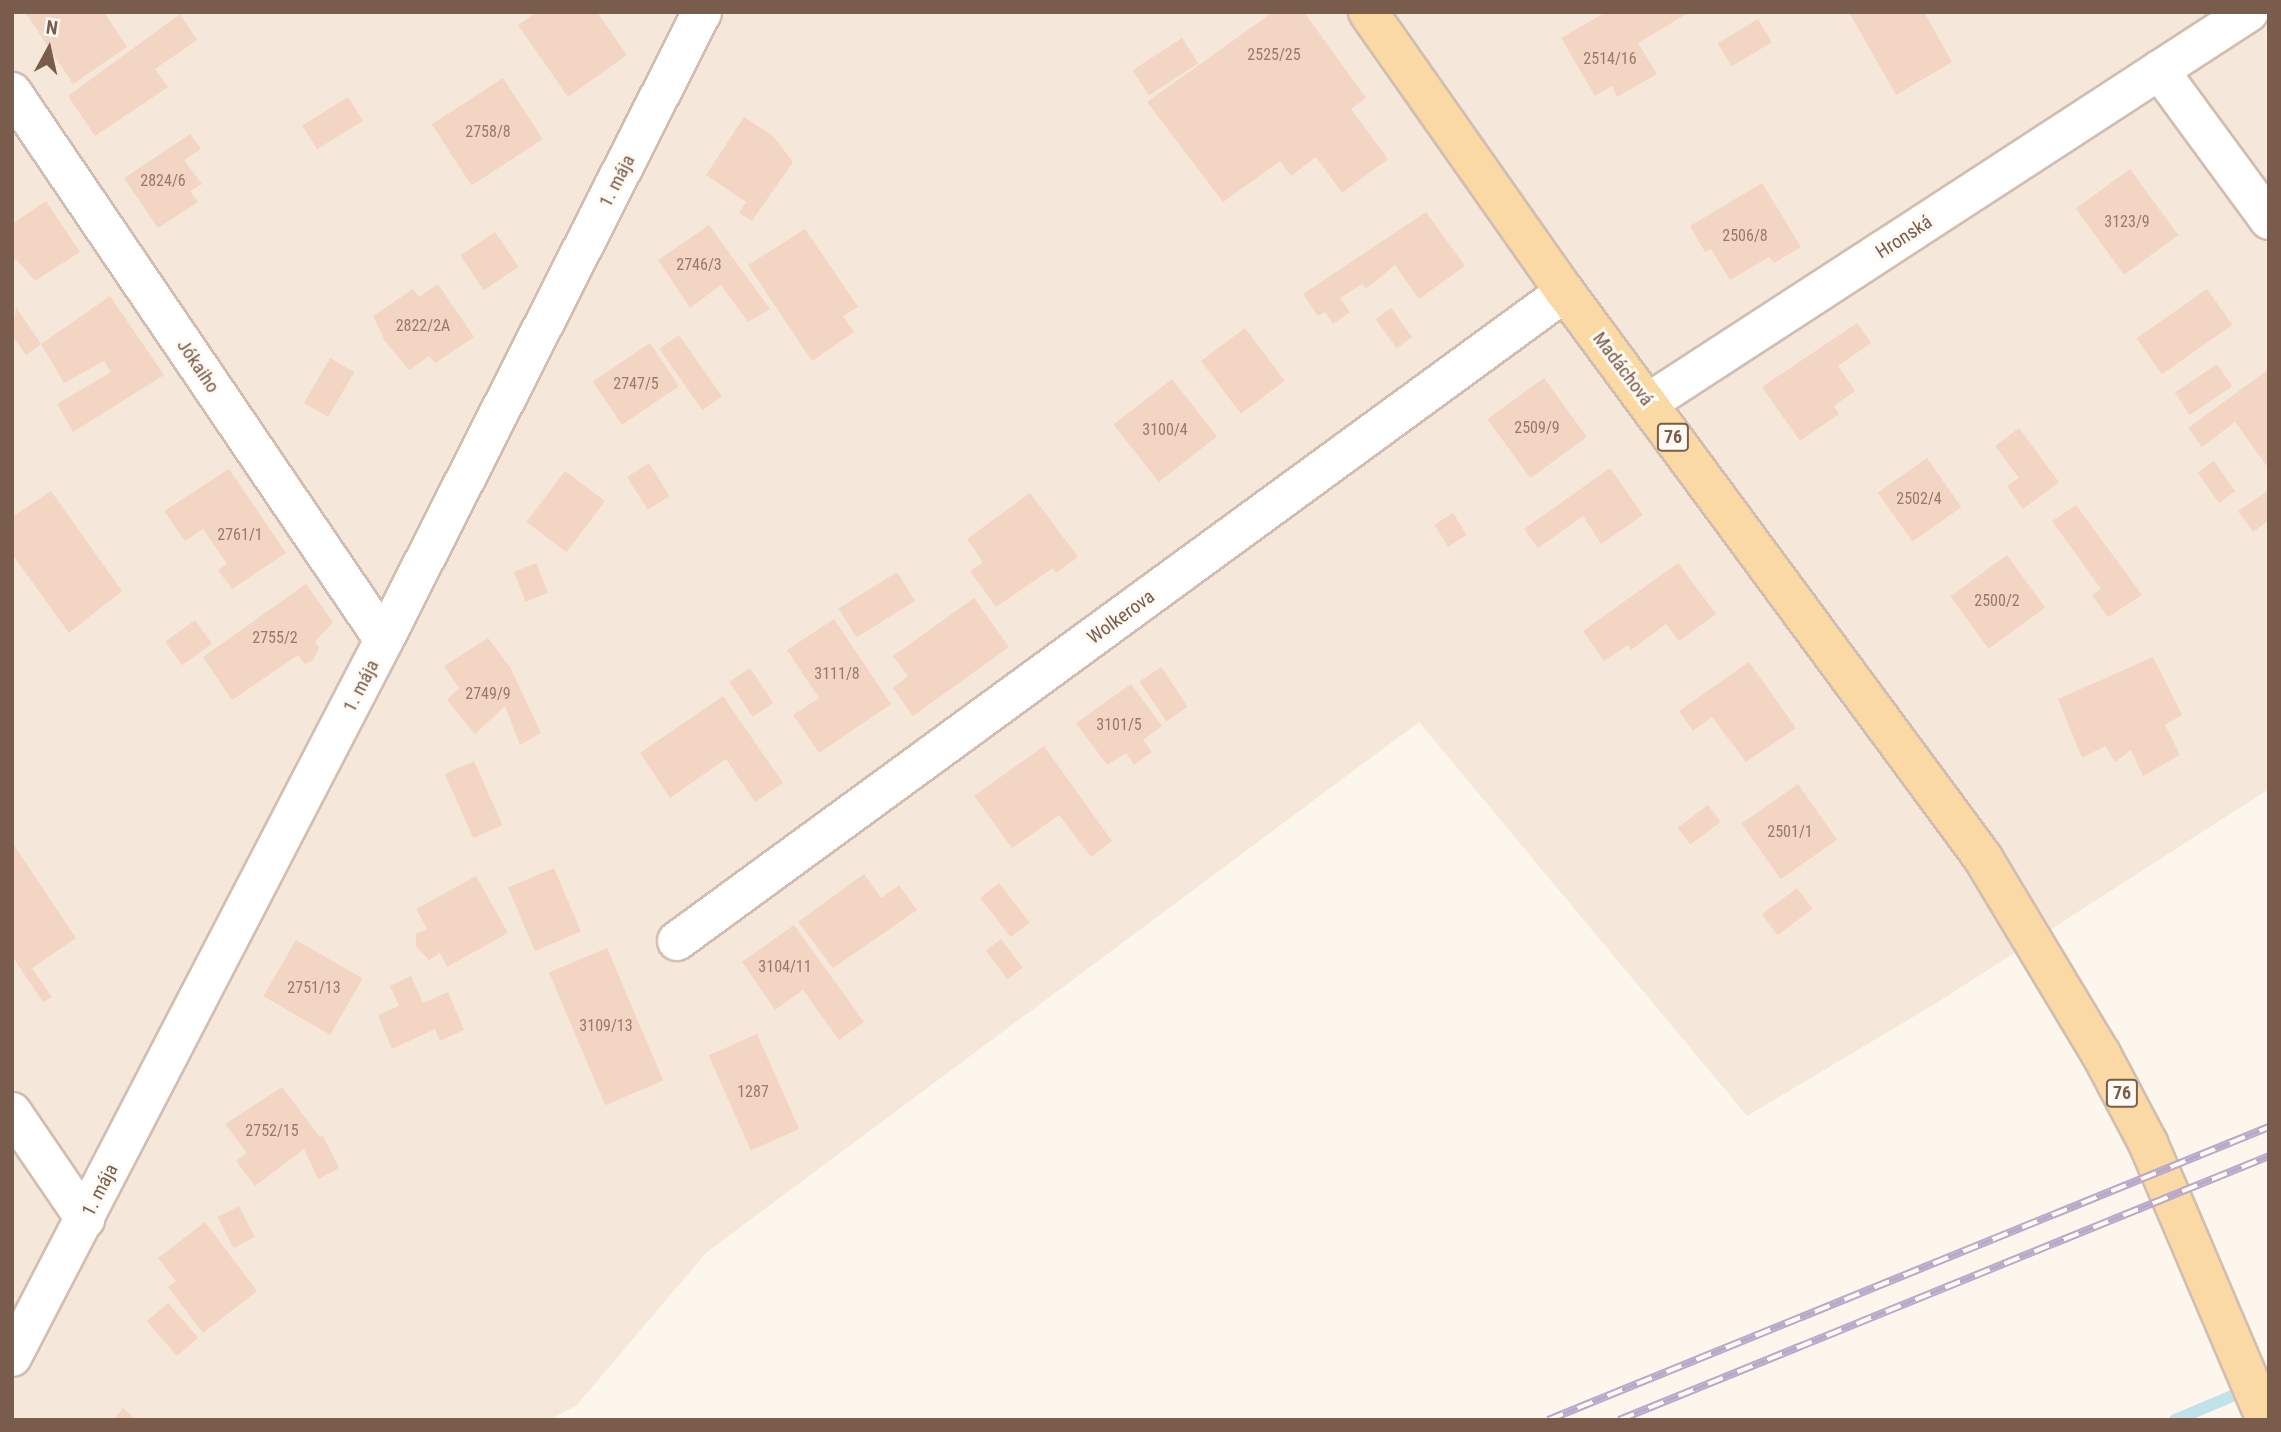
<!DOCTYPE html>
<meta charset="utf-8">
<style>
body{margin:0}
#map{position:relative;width:2281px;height:1432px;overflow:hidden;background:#fdf6ec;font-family:"Roboto Condensed",sans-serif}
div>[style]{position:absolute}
.residential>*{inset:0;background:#f5e8da}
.stream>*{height:12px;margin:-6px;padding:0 6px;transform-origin:6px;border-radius:6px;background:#bfe3e8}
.building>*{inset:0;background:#f3d5c3;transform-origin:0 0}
.roads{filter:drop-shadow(2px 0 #d1beb0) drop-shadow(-2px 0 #d1beb0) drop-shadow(0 2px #d1beb0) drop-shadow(0 -2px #d1beb0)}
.minor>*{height:38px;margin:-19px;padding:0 19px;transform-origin:19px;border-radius:19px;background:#fff}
.major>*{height:38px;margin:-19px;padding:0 19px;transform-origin:19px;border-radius:19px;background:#fbd9a5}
.rail>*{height:8px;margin-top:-4px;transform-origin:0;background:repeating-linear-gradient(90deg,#fffaf3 0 16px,#b9a8c9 0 32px);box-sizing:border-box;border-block:2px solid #b9a8c9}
span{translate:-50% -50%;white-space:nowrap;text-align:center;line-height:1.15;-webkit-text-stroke:6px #fffaf3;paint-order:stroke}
.number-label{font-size:16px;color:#987a6a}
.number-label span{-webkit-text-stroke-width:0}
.shield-label span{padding:2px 5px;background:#fffaf3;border:2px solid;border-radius:5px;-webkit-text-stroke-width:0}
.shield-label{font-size:18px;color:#7a5c4d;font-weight:700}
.street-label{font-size:19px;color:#7a5c4d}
.frame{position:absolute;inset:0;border:14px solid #7a5c4d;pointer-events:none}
.north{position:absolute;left:14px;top:14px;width:70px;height:70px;-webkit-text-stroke:5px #fffaf3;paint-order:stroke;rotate:8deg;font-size:19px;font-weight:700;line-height:28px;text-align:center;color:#7a5c4d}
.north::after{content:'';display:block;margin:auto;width:24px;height:32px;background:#7a5c4d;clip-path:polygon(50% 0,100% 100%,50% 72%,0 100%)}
</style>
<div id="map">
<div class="residential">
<i style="clip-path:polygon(12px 12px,2269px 12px,2269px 789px,1938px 1002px,1747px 1116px,1419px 722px,707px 1252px,576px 1406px,549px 1420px,12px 1420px)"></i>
</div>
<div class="stream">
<i style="left:2175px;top:1420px;width:80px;rotate:-22.7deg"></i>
</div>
<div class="building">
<i style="clip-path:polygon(25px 12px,104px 12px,127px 47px,73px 84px)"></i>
<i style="clip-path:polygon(537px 12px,597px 12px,627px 55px,568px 97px,518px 25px)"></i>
<i style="clip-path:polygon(1273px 12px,1304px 12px,1366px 98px,1351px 109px,1388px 159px,1342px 193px,1316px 157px,1291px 176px,1280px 161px,1223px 202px,1147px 102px)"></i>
<i style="clip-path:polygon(1606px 12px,1690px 12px,1638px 43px,1657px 74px,1617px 97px,1612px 86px,1595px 96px,1561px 38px)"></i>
<i style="clip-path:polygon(1849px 12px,1924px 12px,1952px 62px,1896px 95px)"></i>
<i style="clip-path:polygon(180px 14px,197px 40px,155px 69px,168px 87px,95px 136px,68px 96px)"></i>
<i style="left:1758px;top:19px;width:27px;height:47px;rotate:59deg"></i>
<i style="left:1182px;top:38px;width:30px;height:59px;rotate:57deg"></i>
<i style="left:503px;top:78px;width:73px;height:85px;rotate:57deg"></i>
<i style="left:348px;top:97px;width:28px;height:54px;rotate:58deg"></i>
<i style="clip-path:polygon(744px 117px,773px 136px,793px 162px,752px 221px,739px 213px,746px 202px,706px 175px)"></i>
<i style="clip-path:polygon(190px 134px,201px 149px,184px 160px,202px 184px,190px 191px,198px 202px,158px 228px,124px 178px)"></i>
<i style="left:2130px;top:169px;width:82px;height:67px;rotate:54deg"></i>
<i style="clip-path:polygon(1762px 183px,1801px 247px,1774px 263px,1769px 257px,1730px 280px,1711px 249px,1705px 252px,1690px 226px)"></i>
<i style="clip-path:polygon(46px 201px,80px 252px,35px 281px,16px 259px,12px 262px,12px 224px)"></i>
<i style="clip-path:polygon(1426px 212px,1465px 266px,1419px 299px,1395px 265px,1366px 289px,1362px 284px,1340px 298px,1350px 312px,1333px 324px,1325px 312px,1318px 316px,1303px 294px)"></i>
<i style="clip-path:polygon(709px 225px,770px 309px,748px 322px,721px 285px,690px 308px,658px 260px)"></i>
<i style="clip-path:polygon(805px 229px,858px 307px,843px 316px,854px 332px,812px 361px,748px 265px)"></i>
<i style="left:495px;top:232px;width:42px;height:42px;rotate:56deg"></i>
<i style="clip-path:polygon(438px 284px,474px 337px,435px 363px,429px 356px,409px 370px,385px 341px,373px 316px,413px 289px,419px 297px)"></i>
<i style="left:2207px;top:289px;width:44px;height:86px;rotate:55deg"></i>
<i style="clip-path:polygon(110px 296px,164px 375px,73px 432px,57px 404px,111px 372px,104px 361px,64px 383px,41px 344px)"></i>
<i style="clip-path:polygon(16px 307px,41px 344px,26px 355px,12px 336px)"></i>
<i style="left:1391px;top:308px;width:36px;height:19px;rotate:54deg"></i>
<i style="clip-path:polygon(1857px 323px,1871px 343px,1838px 366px,1855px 391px,1834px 406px,1839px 414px,1800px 441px,1762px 387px)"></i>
<i style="left:1245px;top:328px;width:66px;height:55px;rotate:53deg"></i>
<i style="left:679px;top:335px;width:75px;height:24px;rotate:55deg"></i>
<i style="left:650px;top:343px;width:52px;height:69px;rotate:56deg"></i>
<i style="left:330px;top:358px;width:28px;height:52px;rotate:30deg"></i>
<i style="left:2217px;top:364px;width:27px;height:51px;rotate:56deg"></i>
<i style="clip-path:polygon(2269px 369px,2269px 469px,2235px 422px,2202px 447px,2188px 428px)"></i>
<i style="left:1544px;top:378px;width:73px;height:70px;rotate:54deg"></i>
<i style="left:1172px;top:379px;width:73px;height:74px;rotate:52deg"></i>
<i style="clip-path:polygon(2019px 428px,2059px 482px,2023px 509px,2007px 486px,2019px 478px,1995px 446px)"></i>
<i style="left:1927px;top:458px;width:60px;height:60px;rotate:55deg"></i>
<i style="left:2214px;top:461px;width:37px;height:20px;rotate:55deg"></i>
<i style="left:649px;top:463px;width:39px;height:26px;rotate:58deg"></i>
<i style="clip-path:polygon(1610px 468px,1643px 515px,1601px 544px,1583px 516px,1538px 548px,1524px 529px)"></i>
<i style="clip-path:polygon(229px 469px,286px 553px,232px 589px,218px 570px,227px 564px,203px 529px,185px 541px,164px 511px)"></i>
<i style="left:565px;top:471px;width:50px;height:64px;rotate:37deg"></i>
<i style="clip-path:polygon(2269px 490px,2269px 520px,2253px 532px,2238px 511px)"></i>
<i style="clip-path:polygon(51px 491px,122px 591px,69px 633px,12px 554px,12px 517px)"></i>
<i style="clip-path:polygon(1030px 493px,1078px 557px,1056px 573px,1053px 568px,996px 607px,970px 571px,983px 562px,967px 539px)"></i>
<i style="clip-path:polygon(2076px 505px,2142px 595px,2108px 617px,2092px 595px,2101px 589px,2052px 521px)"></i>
<i style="left:1453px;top:513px;width:26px;height:22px;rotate:58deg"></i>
<i style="left:2007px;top:555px;width:65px;height:70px;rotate:54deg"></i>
<i style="left:536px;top:563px;width:32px;height:24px;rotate:68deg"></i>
<i style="clip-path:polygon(1678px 563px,1716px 614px,1679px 641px,1666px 624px,1631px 650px,1628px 645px,1604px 661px,1583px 631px)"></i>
<i style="left:897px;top:572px;width:34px;height:69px;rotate:58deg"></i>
<i style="clip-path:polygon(306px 584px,333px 622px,315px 642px,319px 648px,313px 660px,305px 664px,298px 655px,232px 700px,203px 657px)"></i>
<i style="clip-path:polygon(974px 598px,1009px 647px,913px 716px,893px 688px,908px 676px,893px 656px)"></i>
<i style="clip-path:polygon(834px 619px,891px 704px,819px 753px,793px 715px,819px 698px,787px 650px)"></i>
<i style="left:195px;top:620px;width:29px;height:37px;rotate:54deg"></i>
<i style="clip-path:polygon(488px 638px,510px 667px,541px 733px,520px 745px,505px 706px,475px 734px,447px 700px,459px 688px,444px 666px)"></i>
<i style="clip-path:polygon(2153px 657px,2182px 715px,2165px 725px,2180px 755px,2143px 776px,2131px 750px,2115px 762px,2105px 746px,2082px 758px,2058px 699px)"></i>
<i style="clip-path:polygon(1749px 662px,1796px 728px,1746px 762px,1712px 717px,1693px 731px,1679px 711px)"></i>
<i style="left:1161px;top:667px;width:48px;height:26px;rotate:56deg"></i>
<i style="left:750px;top:668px;width:42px;height:25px;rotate:56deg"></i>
<i style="clip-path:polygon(1131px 684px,1162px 726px,1143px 740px,1152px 752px,1134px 765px,1126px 753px,1107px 765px,1076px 723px)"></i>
<i style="clip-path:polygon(723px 696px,783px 783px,755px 802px,726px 759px,670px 798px,640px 753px)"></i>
<i style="clip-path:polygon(1044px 746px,1112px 841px,1091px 857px,1059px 815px,1012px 848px,974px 796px)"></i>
<i style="left:474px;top:761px;width:70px;height:32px;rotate:66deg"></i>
<i style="left:1798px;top:784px;width:68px;height:69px;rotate:55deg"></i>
<i style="left:1708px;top:805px;width:21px;height:38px;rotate:53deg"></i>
<i style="clip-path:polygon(12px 842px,76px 938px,32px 968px,52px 997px,43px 1002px,12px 956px)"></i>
<i style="left:554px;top:868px;width:69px;height:50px;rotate:67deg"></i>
<i style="clip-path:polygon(864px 874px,881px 898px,899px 885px,917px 910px,833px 968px,798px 922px)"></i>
<i style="clip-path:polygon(476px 876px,508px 933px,447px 967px,440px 953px,429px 960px,416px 946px,416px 934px,427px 929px,416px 909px)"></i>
<i style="left:999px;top:883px;width:50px;height:24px;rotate:52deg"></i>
<i style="left:1797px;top:888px;width:26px;height:44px;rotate:53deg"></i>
<i style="clip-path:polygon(794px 925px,864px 1022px,839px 1040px,803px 990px,775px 1010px,742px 962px)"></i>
<i style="left:1001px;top:939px;width:36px;height:19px;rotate:53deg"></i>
<i style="left:296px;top:940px;width:77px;height:65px;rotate:30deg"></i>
<i style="left:607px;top:948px;width:144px;height:63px;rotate:67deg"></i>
<i style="clip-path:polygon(411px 976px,423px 1003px,448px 992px,464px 1030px,440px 1041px,435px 1029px,392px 1049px,378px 1015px,399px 1006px,390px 986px)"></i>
<i style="left:757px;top:1034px;width:104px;height:53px;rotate:66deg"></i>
<i style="clip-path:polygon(282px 1087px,320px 1137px,323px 1136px,339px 1168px,318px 1179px,304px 1149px,255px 1186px,236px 1161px,247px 1153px,225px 1124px)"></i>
<i style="left:239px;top:1206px;width:35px;height:24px;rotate:63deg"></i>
<i style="clip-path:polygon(205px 1222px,257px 1291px,203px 1333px,168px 1287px,176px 1281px,158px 1258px)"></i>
<i style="left:168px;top:1303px;width:46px;height:28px;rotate:49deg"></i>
<i style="clip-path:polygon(123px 1408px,136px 1420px,113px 1420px)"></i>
</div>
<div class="roads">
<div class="minor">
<i style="left:2159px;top:70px;width:186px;rotate:53.7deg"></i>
<i style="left:12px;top:92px;width:662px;rotate:55.83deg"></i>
<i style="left:1648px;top:403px;width:717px;rotate:-33.05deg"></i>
<i style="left:677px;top:941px;width:1100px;rotate:-36.16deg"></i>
<i style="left:12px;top:1112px;width:130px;rotate:55.7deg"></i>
<i style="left:12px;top:1357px;width:808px;rotate:-62.58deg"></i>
<i style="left:384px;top:640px;width:704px;rotate:-63.14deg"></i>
</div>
<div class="major">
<i style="left:1368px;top:12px;width:342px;rotate:54.9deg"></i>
<i style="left:1565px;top:292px;width:704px;rotate:53.55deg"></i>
<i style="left:1983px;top:858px;width:229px;rotate:59deg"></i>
<i style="left:2101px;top:1054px;width:101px;rotate:62.2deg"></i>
<i style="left:2148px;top:1143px;width:301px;rotate:66.9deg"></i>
</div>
</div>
<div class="rail">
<i style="left:1548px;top:1420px;width:778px;rotate:-22.12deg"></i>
<i style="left:1619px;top:1420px;width:702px;rotate:-22.1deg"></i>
</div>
<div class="number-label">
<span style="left:1274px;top:55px">2525/25</span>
<span style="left:1610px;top:59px">2514/16</span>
<span style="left:488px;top:132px">2758/8</span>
<span style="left:163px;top:181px">2824/6</span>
<span style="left:2127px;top:222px">3123/9</span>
<span style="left:1745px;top:236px">2506/8</span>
<span style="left:699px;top:265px">2746/3</span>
<span style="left:423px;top:326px">2822/2A</span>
<span style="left:636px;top:384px">2747/5</span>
<span style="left:1537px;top:428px">2509/9</span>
<span style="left:1165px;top:430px">3100/4</span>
<span style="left:1919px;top:499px">2502/4</span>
<span style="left:240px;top:535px">2761/1</span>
<span style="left:1997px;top:601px">2500/2</span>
<span style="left:275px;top:638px">2755/2</span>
<span style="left:837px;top:674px">3111/8</span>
<span style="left:488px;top:694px">2749/9</span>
<span style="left:1119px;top:725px">3101/5</span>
<span style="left:1790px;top:832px">2501/1</span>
<span style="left:785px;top:967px">3104/11</span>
<span style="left:314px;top:988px">2751/13</span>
<span style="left:606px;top:1026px">3109/13</span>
<span style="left:753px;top:1092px">1287</span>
<span style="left:272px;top:1131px">2752/15</span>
</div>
<div class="shield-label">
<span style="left:1673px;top:437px">76</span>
<span style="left:2122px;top:1093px">76</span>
</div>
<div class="street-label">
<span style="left:617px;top:181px;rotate:-63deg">1. mája</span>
<span style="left:1904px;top:237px;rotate:-33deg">Hronská</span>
<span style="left:198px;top:366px;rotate:56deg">Jókaiho</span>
<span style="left:1623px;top:369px;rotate:53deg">Madáchová</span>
<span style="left:1121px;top:617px;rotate:-36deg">Wolkerova</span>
<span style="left:361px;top:686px;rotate:-63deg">1. mája</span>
<span style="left:100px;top:1190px;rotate:-63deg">1. mája</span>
</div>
<div class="frame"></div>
<div class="north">N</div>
</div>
